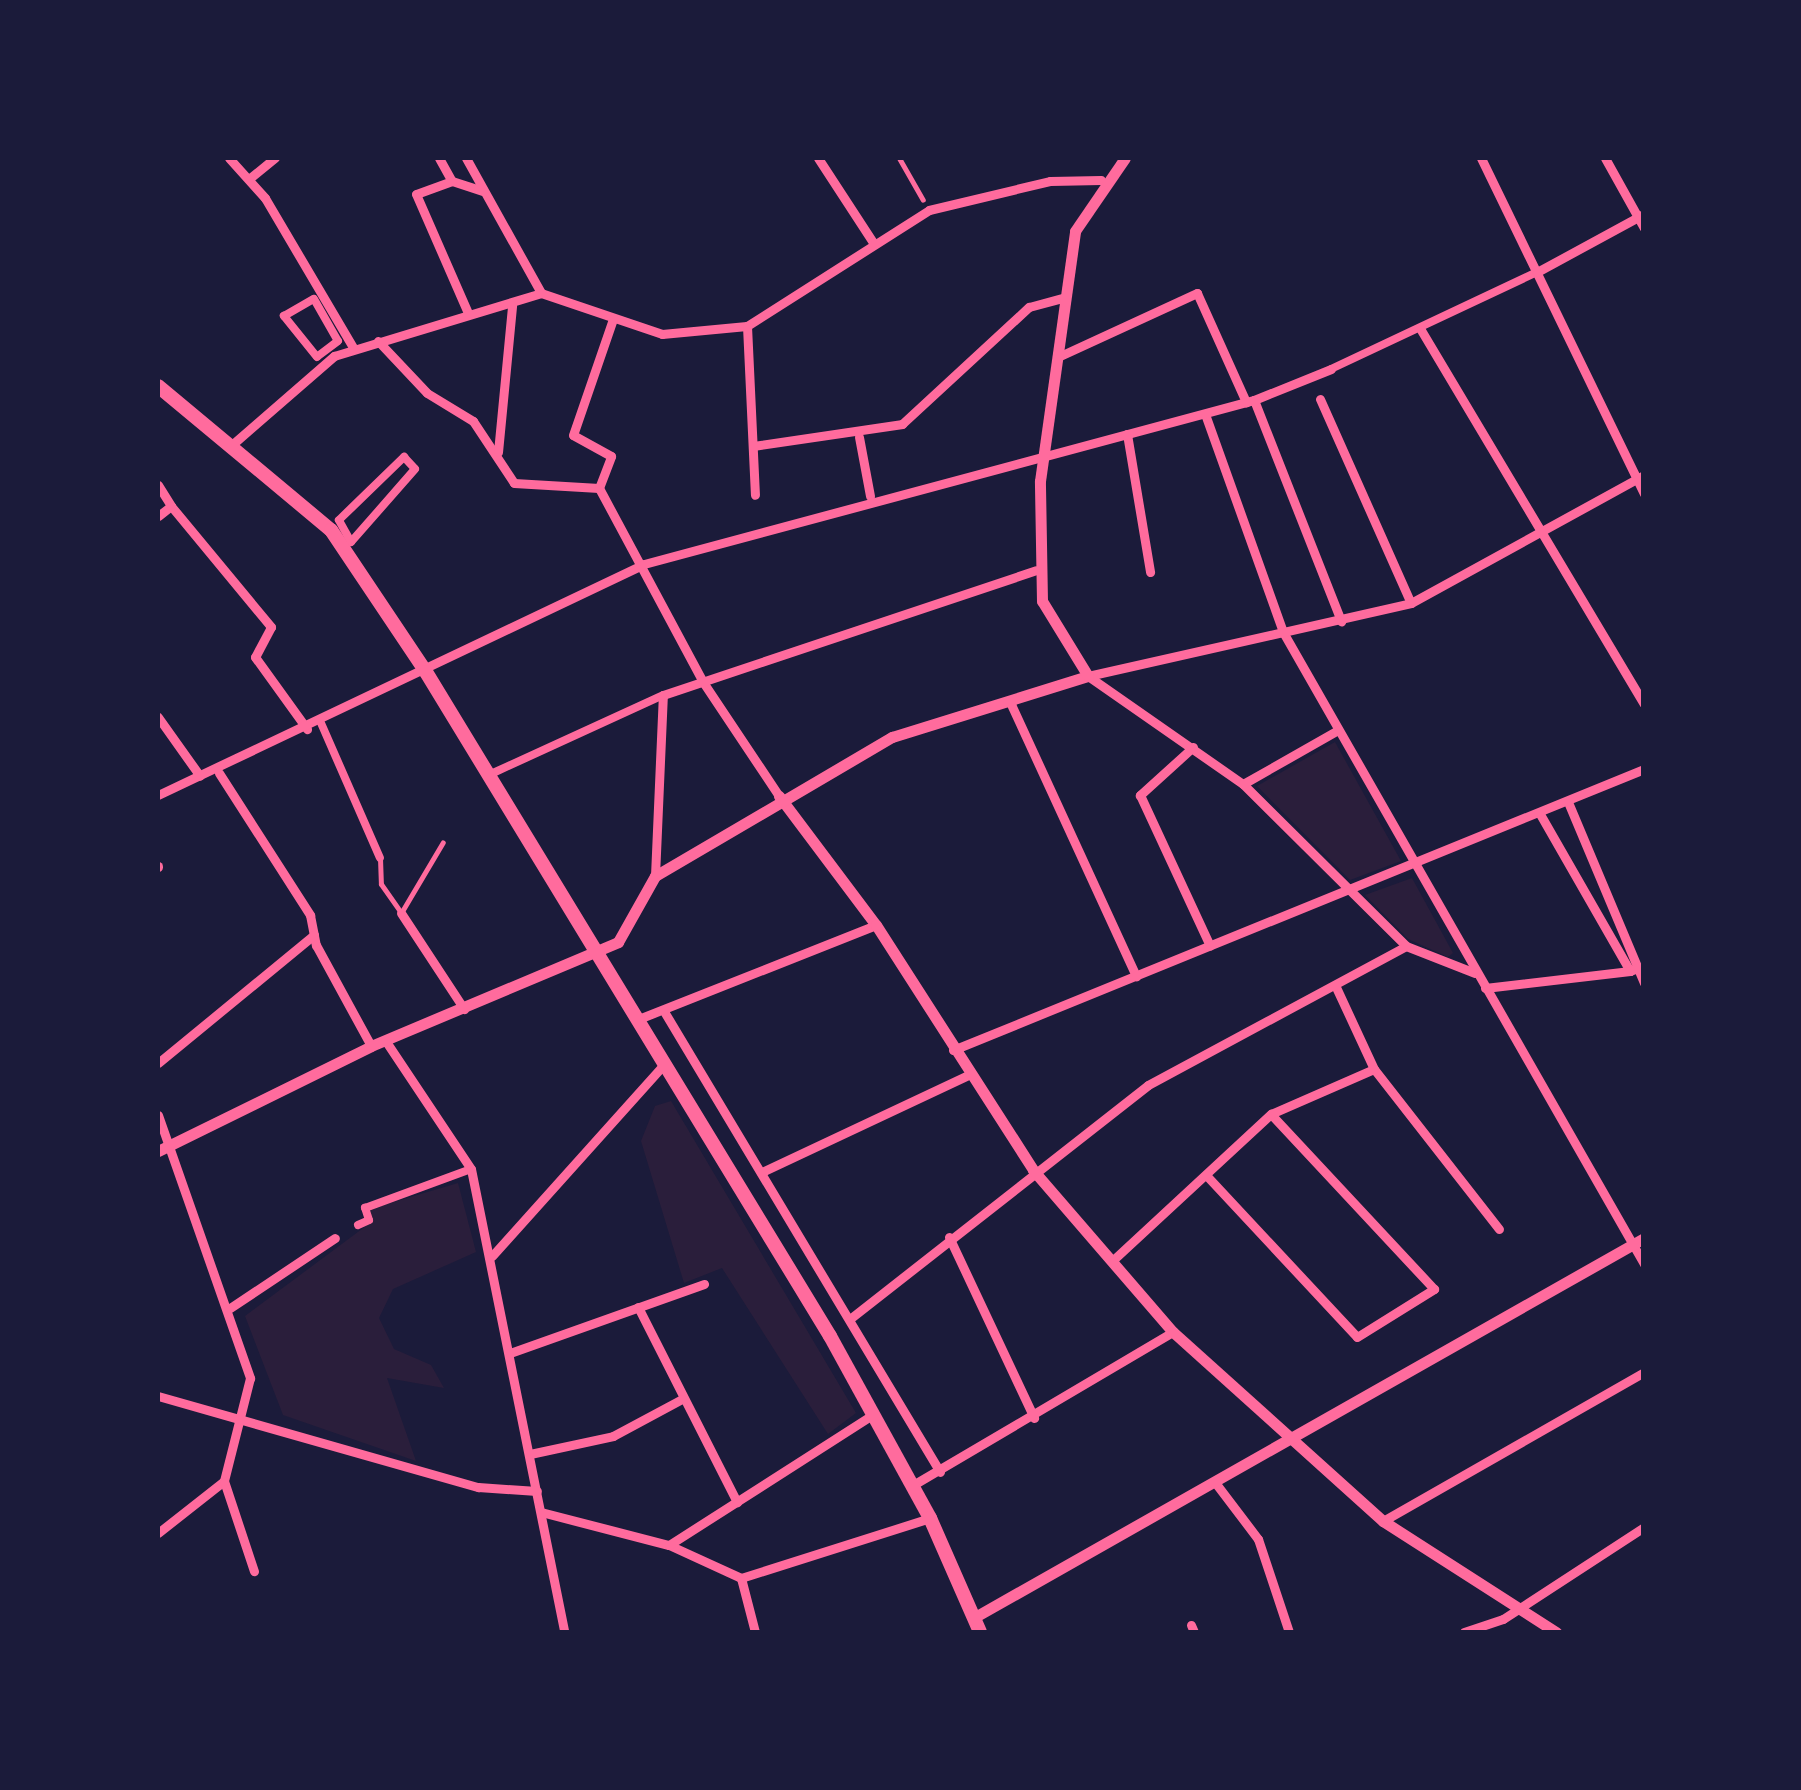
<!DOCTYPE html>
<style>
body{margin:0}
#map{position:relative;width:1801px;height:1790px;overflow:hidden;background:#1b1b3a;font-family:"Noto Sans",sans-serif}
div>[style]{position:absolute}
.green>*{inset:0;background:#2a1e3b}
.service>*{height:5px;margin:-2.5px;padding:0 2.5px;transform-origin:2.5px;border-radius:2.5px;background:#ff6b9d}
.pedestrian>*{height:8px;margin:-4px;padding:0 4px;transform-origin:4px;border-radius:4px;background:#ff6b9d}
.minor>*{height:9px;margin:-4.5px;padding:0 4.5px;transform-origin:4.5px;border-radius:4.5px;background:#ff6b9d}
.tertiary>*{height:11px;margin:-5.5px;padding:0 5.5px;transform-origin:5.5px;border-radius:5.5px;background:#ff6b9d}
.secondary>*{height:14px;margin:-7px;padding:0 7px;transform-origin:7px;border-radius:7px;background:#ff6b9d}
span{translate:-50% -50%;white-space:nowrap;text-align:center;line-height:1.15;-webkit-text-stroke:10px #1b1b3a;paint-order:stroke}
.frame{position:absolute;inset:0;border:160px solid #1b1b3a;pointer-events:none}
</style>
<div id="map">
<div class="green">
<i style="clip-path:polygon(1335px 742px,1401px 861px,1350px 880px,1257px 786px)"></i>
<i style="clip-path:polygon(1412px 878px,1453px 953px,1448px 957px,1408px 939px,1365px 895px)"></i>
<i style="clip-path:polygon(671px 1101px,856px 1413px,828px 1434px,722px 1268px,684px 1283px,641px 1141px,655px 1106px)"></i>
<i style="clip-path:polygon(458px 1183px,476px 1252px,393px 1289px,379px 1318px,394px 1349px,431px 1365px,444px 1388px,387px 1378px,416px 1461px,283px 1415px,245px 1316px,366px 1226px,370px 1209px)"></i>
</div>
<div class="service">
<i style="left:899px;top:158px;width:48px;rotate:60.3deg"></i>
<i style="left:380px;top:858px;width:26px;rotate:88deg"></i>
<i style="left:381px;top:884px;width:35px;rotate:55deg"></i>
<i style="left:401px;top:913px;width:82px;rotate:-59.4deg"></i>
</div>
<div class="pedestrian">
<i style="left:314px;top:299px;width:48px;rotate:60.3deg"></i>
<i style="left:338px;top:341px;width:26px;rotate:143deg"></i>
<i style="left:317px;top:357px;width:53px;rotate:-128.8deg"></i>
<i style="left:284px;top:316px;width:34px;rotate:-30deg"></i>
<i style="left:1331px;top:369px;width:228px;rotate:-25.2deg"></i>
<i style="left:404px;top:457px;width:16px;rotate:47deg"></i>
<i style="left:415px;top:469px;width:97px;rotate:131.2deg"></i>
<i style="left:351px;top:542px;width:25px;rotate:-119deg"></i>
<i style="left:339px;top:520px;width:91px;rotate:-44.1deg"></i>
<i style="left:321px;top:723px;width:147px;rotate:66.4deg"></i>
<i style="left:493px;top:773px;width:187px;rotate:-24.6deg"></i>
<i style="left:358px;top:1225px;width:12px;rotate:-24deg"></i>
<i style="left:369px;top:1220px;width:13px;rotate:-108deg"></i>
<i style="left:365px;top:1208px;width:113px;rotate:-20.2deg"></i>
</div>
<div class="minor">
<i style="left:229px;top:158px;width:54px;rotate:48deg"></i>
<i style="left:265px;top:198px;width:175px;rotate:59.5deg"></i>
<i style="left:439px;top:158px;width:26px;rotate:61deg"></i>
<i style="left:452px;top:181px;width:32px;rotate:18deg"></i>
<i style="left:466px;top:158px;width:154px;rotate:60.9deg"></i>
<i style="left:818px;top:158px;width:103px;rotate:56.9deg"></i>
<i style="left:1481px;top:158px;width:373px;rotate:64.1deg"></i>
<i style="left:1605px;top:158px;width:80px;rotate:60.9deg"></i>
<i style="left:250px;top:178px;width:32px;rotate:-39deg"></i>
<i style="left:452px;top:181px;width:38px;rotate:160deg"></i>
<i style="left:416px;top:194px;width:130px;rotate:66.4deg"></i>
<i style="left:1537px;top:272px;width:122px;rotate:-28.5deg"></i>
<i style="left:541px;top:293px;width:128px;rotate:18.7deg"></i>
<i style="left:662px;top:334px;width:85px;rotate:-5.4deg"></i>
<i style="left:747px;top:326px;width:216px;rotate:-32.5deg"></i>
<i style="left:929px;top:210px;width:124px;rotate:-13.5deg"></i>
<i style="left:1050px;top:181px;width:51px;rotate:-1.1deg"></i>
<i style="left:747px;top:326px;width:169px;rotate:87.3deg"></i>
<i style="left:1421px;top:330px;width:435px;rotate:59.2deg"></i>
<i style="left:378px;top:341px;width:71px;rotate:46.7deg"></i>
<i style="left:427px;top:393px;width:54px;rotate:31.3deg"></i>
<i style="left:473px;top:421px;width:74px;rotate:56.5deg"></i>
<i style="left:514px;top:483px;width:85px;rotate:3.4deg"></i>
<i style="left:599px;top:488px;width:220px;rotate:61.8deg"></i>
<i style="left:703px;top:682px;width:137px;rotate:56.3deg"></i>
<i style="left:1060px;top:356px;width:151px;rotate:-24.7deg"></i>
<i style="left:1197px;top:293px;width:120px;rotate:65.8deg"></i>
<i style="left:1320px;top:399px;width:223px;rotate:66deg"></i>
<i style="left:1254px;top:400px;width:238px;rotate:68.5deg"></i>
<i style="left:1205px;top:414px;width:232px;rotate:70.3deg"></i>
<i style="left:1283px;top:632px;width:728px;rotate:60.26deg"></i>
<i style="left:1127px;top:434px;width:140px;rotate:80.5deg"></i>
<i style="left:859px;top:437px;width:60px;rotate:79.4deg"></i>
<i style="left:234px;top:443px;width:133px;rotate:-41deg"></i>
<i style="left:334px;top:356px;width:216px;rotate:-16.9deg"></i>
<i style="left:753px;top:446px;width:151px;rotate:-8.4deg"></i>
<i style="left:902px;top:424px;width:173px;rotate:-42.7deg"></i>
<i style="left:1029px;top:307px;width:34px;rotate:-15deg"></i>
<i style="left:498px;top:452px;width:147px;rotate:-84.5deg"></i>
<i style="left:158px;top:485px;width:25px;rotate:58deg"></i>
<i style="left:171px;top:506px;width:16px;rotate:142deg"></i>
<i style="left:599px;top:488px;width:34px;rotate:-69deg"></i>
<i style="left:611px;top:456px;width:43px;rotate:-151.1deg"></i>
<i style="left:573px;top:435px;width:123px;rotate:-71deg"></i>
<i style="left:171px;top:506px;width:157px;rotate:50.4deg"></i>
<i style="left:271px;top:627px;width:34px;rotate:118deg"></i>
<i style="left:255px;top:657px;width:89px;rotate:54.2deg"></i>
<i style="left:1088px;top:676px;width:331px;rotate:-12.7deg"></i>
<i style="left:1411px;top:603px;width:266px;rotate:-28.8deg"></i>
<i style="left:1088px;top:676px;width:189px;rotate:34.9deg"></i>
<i style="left:1243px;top:784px;width:230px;rotate:44.8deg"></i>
<i style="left:1406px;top:946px;width:74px;rotate:21.4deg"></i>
<i style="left:1010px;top:702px;width:302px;rotate:65.3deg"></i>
<i style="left:158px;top:717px;width:72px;rotate:54.6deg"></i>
<i style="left:1193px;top:747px;width:72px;rotate:137.8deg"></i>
<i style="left:1140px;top:795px;width:166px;rotate:65.1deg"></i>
<i style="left:219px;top:773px;width:169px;rotate:57.3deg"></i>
<i style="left:310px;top:915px;width:31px;rotate:79deg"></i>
<i style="left:316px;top:945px;width:115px;rotate:61.4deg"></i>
<i style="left:1243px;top:784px;width:109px;rotate:-29.6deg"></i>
<i style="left:158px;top:795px;width:538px;rotate:-25.42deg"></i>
<i style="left:644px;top:564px;width:632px;rotate:-15.05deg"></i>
<i style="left:1254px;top:400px;width:83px;rotate:-21.9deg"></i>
<i style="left:1568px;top:802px;width:196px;rotate:67.2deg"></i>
<i style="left:1540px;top:814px;width:181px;rotate:60.2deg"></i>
<i style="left:1630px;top:971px;width:8px;rotate:-23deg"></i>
<i style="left:158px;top:866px;width:1px;rotate:90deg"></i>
<i style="left:655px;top:876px;width:181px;rotate:-87.5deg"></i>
<i style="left:663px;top:695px;width:393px;rotate:-18.5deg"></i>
<i style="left:401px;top:913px;width:115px;rotate:56.7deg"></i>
<i style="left:1335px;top:985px;width:93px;rotate:65.1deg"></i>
<i style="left:1374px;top:1069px;width:203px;rotate:52deg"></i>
<i style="left:1485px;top:988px;width:146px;rotate:-6.7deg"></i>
<i style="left:665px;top:1013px;width:535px;rotate:59.07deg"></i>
<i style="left:636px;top:1020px;width:258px;rotate:-21.6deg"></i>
<i style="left:385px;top:1040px;width:155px;rotate:56.3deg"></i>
<i style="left:471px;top:1169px;width:472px;rotate:78.6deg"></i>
<i style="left:953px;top:1050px;width:746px;rotate:-22.13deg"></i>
<i style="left:158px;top:1063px;width:202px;rotate:-39.4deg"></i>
<i style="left:158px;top:1115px;width:279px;rotate:70.7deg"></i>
<i style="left:250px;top:1378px;width:106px;rotate:104.2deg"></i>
<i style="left:224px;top:1481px;width:84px;rotate:141.8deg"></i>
<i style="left:762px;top:1172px;width:230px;rotate:-25.2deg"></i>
<i style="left:1206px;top:1175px;width:221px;rotate:47deg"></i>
<i style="left:1357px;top:1337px;width:91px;rotate:-31.9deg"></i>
<i style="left:1434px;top:1289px;width:239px;rotate:-133deg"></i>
<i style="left:949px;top:1237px;width:200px;rotate:64.8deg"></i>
<i style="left:492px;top:1256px;width:259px;rotate:-48.1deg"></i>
<i style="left:1112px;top:1261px;width:217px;rotate:-42.8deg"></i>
<i style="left:1271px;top:1114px;width:112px;rotate:-23.6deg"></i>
<i style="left:638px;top:1307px;width:219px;rotate:63.1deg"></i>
<i style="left:230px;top:1308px;width:126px;rotate:-33.7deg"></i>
<i style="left:851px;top:1318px;width:377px;rotate:-38.1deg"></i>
<i style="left:1148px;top:1085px;width:293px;rotate:-28.3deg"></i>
<i style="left:510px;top:1353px;width:206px;rotate:-19.6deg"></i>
<i style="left:158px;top:1396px;width:333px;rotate:15.9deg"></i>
<i style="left:478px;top:1487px;width:59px;rotate:3.9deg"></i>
<i style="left:530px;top:1454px;width:85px;rotate:-12.2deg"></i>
<i style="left:613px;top:1436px;width:78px;rotate:-28.2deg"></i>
<i style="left:224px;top:1481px;width:95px;rotate:71.6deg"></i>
<i style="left:913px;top:1485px;width:302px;rotate:-30.5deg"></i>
<i style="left:1217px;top:1485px;width:68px;rotate:52.8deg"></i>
<i style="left:1258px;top:1539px;width:98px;rotate:71.6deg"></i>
<i style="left:541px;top:1512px;width:132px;rotate:14.5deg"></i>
<i style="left:669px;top:1545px;width:79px;rotate:24.6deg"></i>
<i style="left:741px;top:1578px;width:56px;rotate:75.5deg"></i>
<i style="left:1383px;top:1521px;width:301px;rotate:-29.7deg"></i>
<i style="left:669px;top:1545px;width:243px;rotate:-32.6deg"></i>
<i style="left:741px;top:1578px;width:198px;rotate:-17.6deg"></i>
<i style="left:1191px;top:1625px;width:8px;rotate:67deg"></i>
<i style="left:1464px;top:1632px;width:41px;rotate:-18.4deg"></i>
<i style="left:1503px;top:1619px;width:168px;rotate:-33.1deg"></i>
</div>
<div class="tertiary">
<i style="left:779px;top:796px;width:161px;rotate:53.1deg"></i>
<i style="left:876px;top:925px;width:291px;rotate:57.3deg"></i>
<i style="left:1033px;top:1170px;width:214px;rotate:49.2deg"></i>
<i style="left:1173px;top:1332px;width:283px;rotate:42deg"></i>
<i style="left:1383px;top:1521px;width:206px;rotate:32.7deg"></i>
<i style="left:158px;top:1151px;width:237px;rotate:-26.2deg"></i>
<i style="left:371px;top:1046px;width:268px;rotate:-22.8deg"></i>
<i style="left:618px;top:942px;width:76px;rotate:-60.7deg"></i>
<i style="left:655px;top:876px;width:275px;rotate:-30.4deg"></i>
<i style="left:892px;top:737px;width:205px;rotate:-17.3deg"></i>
<i style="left:1088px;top:676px;width:88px;rotate:-121.5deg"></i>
<i style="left:1042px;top:601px;width:120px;rotate:-91deg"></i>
<i style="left:1040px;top:481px;width:252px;rotate:-82deg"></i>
<i style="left:1075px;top:231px;width:88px;rotate:-55.6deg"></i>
<i style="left:975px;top:1617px;width:769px;rotate:-29.53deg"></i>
</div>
<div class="secondary">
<i style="left:158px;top:386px;width:225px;rotate:39.8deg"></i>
<i style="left:331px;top:530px;width:171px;rotate:56.2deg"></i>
<i style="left:426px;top:672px;width:777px;rotate:58.68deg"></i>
<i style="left:830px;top:1336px;width:208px;rotate:61.2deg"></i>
<i style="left:930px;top:1518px;width:124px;rotate:66.3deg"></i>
</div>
<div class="frame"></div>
</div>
